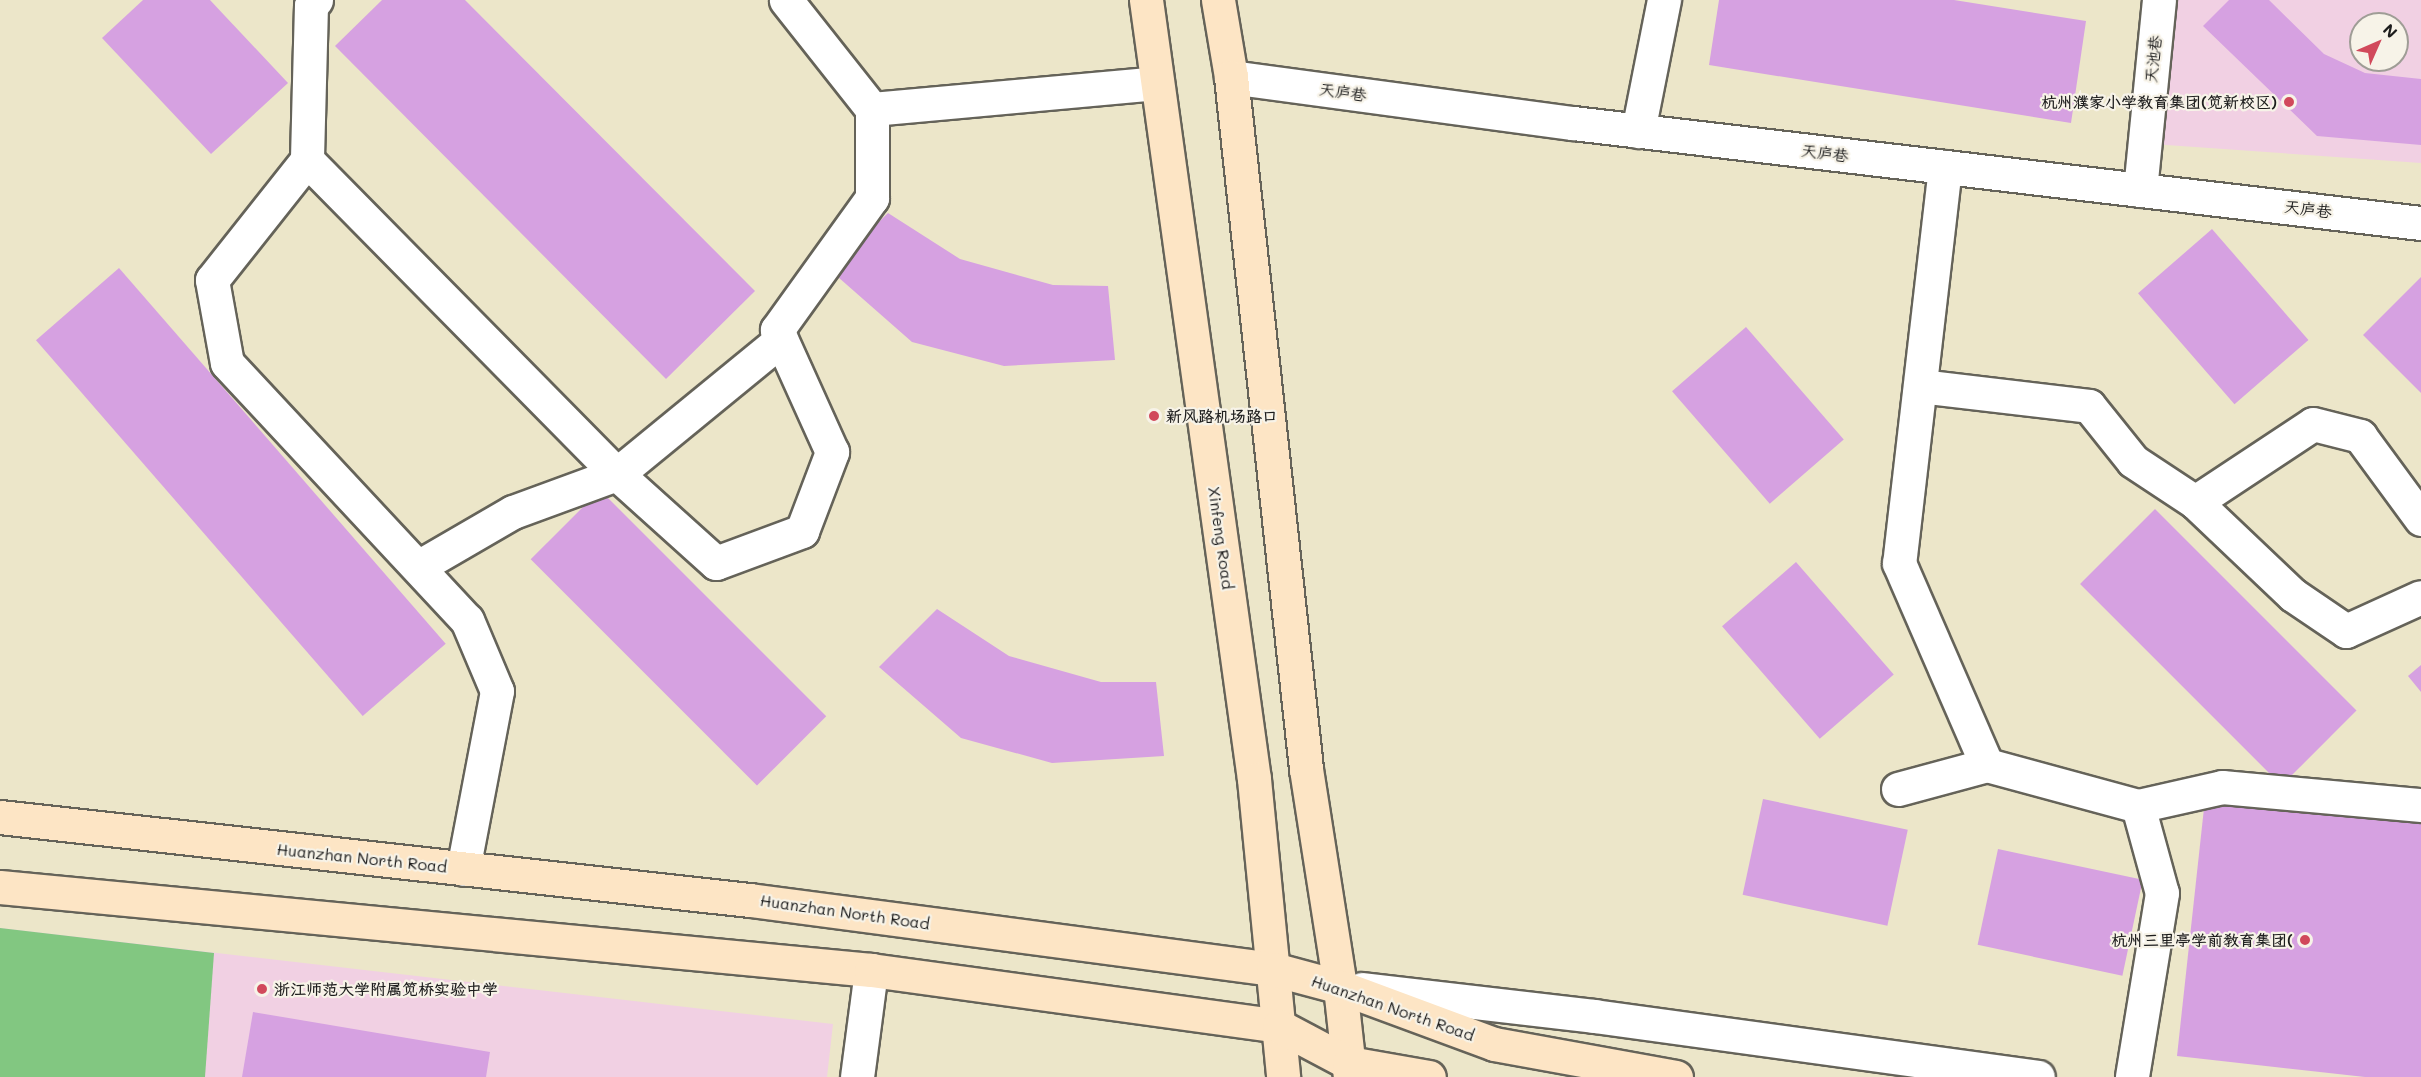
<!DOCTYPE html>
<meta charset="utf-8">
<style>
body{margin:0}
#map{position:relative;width:2421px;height:1077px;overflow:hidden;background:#ece6c9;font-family:Mali,"LXGW WenKai TC",sans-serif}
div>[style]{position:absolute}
.built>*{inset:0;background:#f1d0e3}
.green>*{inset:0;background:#82c781}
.building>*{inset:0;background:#d6a1e1;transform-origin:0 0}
.roads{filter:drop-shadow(2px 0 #656359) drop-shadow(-2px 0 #656359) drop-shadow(0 2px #656359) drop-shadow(0 -2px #656359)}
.minor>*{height:33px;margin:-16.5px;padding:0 16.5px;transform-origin:16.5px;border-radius:16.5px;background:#fff}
.tertiary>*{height:33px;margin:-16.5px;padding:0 16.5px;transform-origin:16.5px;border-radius:16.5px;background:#fff}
.secondary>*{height:33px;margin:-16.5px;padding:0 16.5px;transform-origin:16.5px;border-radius:16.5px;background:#fde5c5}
.dots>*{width:16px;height:16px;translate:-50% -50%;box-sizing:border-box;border:3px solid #f7f3e8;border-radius:50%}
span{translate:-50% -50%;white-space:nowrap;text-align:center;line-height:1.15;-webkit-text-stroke:4.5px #f7f3e8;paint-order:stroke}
.street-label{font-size:16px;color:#1c1c1c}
.poi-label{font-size:16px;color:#1c1c1c;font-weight:700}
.right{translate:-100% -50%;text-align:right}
.left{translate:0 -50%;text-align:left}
.north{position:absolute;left:2349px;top:12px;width:60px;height:60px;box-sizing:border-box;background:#f7f3e8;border:2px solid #9f9d96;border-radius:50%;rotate:45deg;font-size:16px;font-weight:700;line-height:24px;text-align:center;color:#1c1c1c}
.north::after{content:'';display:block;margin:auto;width:21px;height:27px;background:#d1495b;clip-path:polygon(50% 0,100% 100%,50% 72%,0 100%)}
</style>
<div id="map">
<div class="built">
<i style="clip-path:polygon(evenodd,2170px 0,2421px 0,2421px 163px,2152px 144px,2170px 0,2361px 24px,2397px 24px,2397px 60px,2361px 60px,2361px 24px)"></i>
<i style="clip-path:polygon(0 928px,833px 1024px,827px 1077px,0 1077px)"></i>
</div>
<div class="green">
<i style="clip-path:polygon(0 928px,214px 953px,205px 1077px,0 1077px)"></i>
</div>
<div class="building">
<i style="clip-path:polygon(143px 0,210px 0,288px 83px,211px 154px,102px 38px)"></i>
<i style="clip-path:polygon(382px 0,465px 0,755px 291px,666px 379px,335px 46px)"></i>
<i style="clip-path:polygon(1719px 0,1954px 0,2086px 21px,2071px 123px,1709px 65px)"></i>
<i style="clip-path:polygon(2229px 0,2269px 0,2324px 54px,2365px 73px,2421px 79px,2421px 145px,2317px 136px,2203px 26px)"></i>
<i style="clip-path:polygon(888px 213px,960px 259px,1053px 285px,1108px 286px,1115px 360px,1004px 366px,912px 342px,830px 270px)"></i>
<i style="left:2212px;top:229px;width:147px;height:98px;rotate:49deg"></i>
<i style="left:119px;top:268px;width:498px;height:110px;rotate:49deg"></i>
<i style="clip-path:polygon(2421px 277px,2421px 393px,2363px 335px)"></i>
<i style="left:1746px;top:327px;width:149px;height:98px;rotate:49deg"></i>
<i style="left:600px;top:490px;width:320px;height:98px;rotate:45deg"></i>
<i style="left:2155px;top:509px;width:285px;height:106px;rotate:45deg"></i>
<i style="left:1796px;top:562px;width:149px;height:98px;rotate:49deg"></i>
<i style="clip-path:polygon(937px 609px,1009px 656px,1101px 682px,1156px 682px,1164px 756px,1052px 763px,961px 738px,879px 667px)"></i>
<i style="clip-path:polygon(2421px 665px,2421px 692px,2408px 676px)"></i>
<i style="left:1763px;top:799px;width:148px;height:98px;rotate:12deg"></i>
<i style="clip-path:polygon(2205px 799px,2421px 823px,2421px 1077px,2365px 1077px,2177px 1056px)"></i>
<i style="left:1998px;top:849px;width:148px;height:98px;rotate:12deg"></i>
<i style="clip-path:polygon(253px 1012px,490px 1052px,486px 1077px,242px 1077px)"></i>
</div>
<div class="roads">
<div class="minor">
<i style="left:316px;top:0;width:7px;rotate:135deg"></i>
<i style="left:311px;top:5px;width:155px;rotate:91.5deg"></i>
<i style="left:307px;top:160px;width:153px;rotate:128.4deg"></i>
<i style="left:212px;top:280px;width:84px;rotate:79.8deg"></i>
<i style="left:227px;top:363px;width:352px;rotate:47deg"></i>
<i style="left:467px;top:620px;width:77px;rotate:67.1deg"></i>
<i style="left:497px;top:691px;width:181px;rotate:100.8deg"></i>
<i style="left:1231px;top:77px;width:345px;rotate:7.7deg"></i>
<i style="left:1573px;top:123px;width:854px;rotate:6.73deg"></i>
<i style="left:872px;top:109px;width:286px;rotate:-5.2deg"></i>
<i style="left:1638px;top:131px;width:134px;rotate:-78.8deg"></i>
<i style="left:307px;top:160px;width:441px;rotate:45.4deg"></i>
<i style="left:617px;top:474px;width:133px;rotate:42deg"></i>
<i style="left:716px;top:563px;width:92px;rotate:-20.4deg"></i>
<i style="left:802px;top:531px;width:85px;rotate:-69.2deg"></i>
<i style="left:832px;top:452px;width:134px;rotate:-114.3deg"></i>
<i style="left:777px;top:330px;width:163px;rotate:-54.3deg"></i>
<i style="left:872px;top:198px;width:89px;rotate:-90deg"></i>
<i style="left:872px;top:109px;width:139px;rotate:-128.3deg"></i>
<i style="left:1945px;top:167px;width:399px;rotate:96.6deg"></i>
<i style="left:1899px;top:563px;width:220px;rotate:66.5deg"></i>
<i style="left:1987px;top:765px;width:156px;rotate:15.2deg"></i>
<i style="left:2138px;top:806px;width:90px;rotate:74.6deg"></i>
<i style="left:2162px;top:893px;width:186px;rotate:99.3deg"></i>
<i style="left:2140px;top:190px;width:191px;rotate:-84.3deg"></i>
<i style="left:1920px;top:386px;width:170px;rotate:6.7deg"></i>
<i style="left:2089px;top:406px;width:70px;rotate:51.3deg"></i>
<i style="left:2133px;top:461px;width:74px;rotate:33.5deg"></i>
<i style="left:2195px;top:502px;width:141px;rotate:-33.5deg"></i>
<i style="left:2313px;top:424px;width:49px;rotate:14.3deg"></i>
<i style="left:2360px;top:436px;width:103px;rotate:53.7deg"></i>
<i style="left:2195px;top:502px;width:135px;rotate:43.5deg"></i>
<i style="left:2293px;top:595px;width:64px;rotate:34.2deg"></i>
<i style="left:2346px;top:631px;width:82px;rotate:-24.4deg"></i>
<i style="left:418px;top:567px;width:110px;rotate:-30.1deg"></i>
<i style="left:513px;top:512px;width:111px;rotate:-20.1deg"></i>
<i style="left:617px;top:474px;width:212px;rotate:-39.3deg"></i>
<i style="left:1898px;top:789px;width:92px;rotate:-15.1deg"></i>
<i style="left:2138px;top:806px;width:86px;rotate:-12.7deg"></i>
<i style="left:2222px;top:787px;width:200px;rotate:5.2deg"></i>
<i style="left:857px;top:1077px;width:108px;rotate:-82.5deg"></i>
</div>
<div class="tertiary">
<i style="left:1362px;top:989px;width:234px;rotate:6.6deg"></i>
<i style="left:1594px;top:1016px;width:448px;rotate:7.8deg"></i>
</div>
<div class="secondary">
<i style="left:1146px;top:0;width:786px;rotate:82.11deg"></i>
<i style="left:1254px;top:779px;width:299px;rotate:84.4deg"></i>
<i style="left:1218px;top:0;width:78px;rotate:80.4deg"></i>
<i style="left:1231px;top:77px;width:696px;rotate:83.81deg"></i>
<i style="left:1306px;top:769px;width:221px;rotate:81.1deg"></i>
<i style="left:1340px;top:987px;width:91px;rotate:83.7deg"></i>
<i style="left:0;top:817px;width:755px;rotate:6.32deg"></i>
<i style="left:750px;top:900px;width:528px;rotate:7.52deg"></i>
<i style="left:1273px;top:969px;width:69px;rotate:15deg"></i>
<i style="left:1340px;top:987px;width:164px;rotate:20.3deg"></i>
<i style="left:1494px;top:1044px;width:185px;rotate:10.3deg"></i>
<i style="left:0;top:887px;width:875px;rotate:5.44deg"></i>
<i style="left:871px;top:970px;width:412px;rotate:7.8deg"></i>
<i style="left:1279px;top:1026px;width:79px;rotate:27.9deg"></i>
<i style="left:1349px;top:1063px;width:81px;rotate:9.9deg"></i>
</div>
</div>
<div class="dots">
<i style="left:2289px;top:102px;background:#d1495b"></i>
<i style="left:1154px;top:416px;background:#d1495b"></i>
<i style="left:2305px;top:940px;background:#d1495b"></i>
<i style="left:262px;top:989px;background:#d1495b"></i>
</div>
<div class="street-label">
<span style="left:2153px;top:59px;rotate:-84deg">天池巷</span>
<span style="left:1343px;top:92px;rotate:8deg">天庐巷</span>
<span style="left:1825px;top:153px;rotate:7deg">天庐巷</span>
<span style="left:2308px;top:209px;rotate:7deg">天庐巷</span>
<span style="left:1221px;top:538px;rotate:82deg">Xinfeng Road</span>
<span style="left:362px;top:858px;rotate:6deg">Huanzhan North Road</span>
<span style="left:845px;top:912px;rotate:8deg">Huanzhan North Road</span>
<span style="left:1393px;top:1008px;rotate:19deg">Huanzhan North Road</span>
</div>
<div class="poi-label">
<span class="right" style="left:2277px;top:102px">杭州濮家小学教育集团(笕新校区)</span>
<span class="left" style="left:1166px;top:416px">新风路机场路口</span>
<span class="right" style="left:2293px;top:940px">杭州三里亭学前教育集团(</span>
<span class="left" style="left:274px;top:989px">浙江师范大学附属笕桥实验中学</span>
</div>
<div class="north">N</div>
</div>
